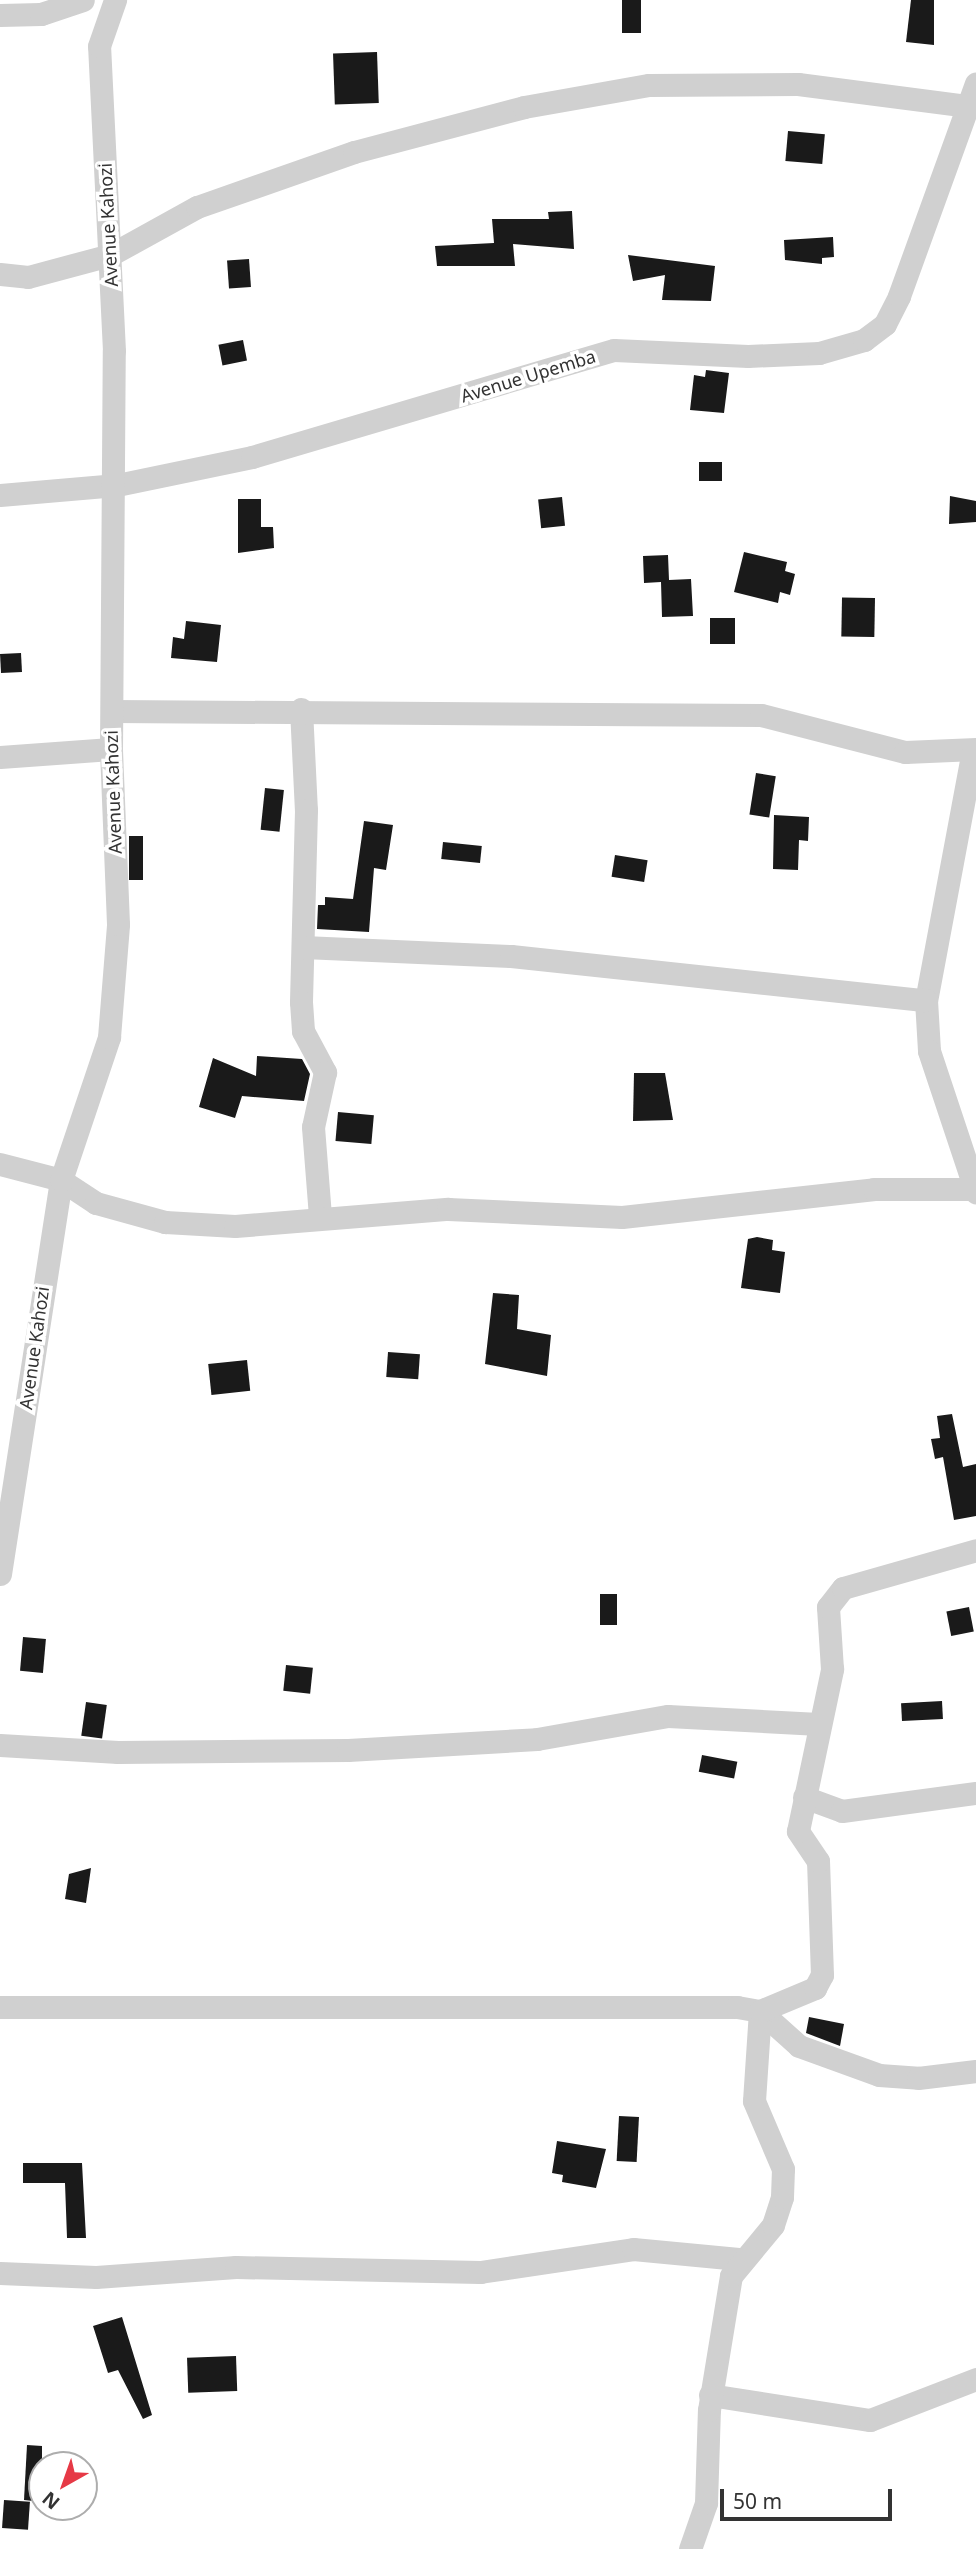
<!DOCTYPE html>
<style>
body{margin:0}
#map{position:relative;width:976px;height:2549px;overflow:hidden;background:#fff;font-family:"Noto Sans",sans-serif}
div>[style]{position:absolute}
.building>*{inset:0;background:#1a1a1a;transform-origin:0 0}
.minor>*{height:23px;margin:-11.5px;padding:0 11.5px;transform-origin:11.5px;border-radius:11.5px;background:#d0d0d0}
span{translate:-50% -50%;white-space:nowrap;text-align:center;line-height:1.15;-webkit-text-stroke:7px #fff;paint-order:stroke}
.street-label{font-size:18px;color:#333}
.north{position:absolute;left:28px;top:2451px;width:70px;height:70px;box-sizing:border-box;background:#fff;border:2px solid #adadad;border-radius:50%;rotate:220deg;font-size:19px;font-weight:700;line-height:28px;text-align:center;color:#333}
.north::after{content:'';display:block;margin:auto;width:24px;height:32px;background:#e63946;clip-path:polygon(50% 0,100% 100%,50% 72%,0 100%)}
.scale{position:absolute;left:720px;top:2489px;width:172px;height:32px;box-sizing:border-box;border:4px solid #333;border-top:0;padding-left:9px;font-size:21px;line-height:24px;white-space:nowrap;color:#333;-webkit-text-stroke:5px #fff;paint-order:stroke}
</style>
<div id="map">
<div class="building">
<i style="left:622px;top:0;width:19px;height:33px"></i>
<i style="clip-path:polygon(911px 0,934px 0,934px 45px,906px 42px)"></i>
<i style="left:377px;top:52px;width:51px;height:44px;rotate:88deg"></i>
<i style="left:788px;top:131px;width:37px;height:30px;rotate:5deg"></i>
<i style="clip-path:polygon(572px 211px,574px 249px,513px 244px,515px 266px,437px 266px,435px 246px,494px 243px,492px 219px,549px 219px,548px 212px)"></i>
<i style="clip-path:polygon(833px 237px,834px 257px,822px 258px,822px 264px,785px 260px,784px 240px)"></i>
<i style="clip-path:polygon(628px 255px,715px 266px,711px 301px,662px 300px,665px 275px,633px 281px)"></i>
<i style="left:249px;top:259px;width:28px;height:22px;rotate:86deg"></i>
<i style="left:243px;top:340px;width:21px;height:25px;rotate:79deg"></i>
<i style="clip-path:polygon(706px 370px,729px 373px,724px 413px,690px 410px,694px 375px,705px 377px)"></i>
<i style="left:699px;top:462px;width:23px;height:19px"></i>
<i style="clip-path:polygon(950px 496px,976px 501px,976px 522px,949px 524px)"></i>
<i style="left:562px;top:497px;width:29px;height:24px;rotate:84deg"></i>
<i style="clip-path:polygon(238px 499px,261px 499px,261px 527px,273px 527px,274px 548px,238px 553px)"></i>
<i style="clip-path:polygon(744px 552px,787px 562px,785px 571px,795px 574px,790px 595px,780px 592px,778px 603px,734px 592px)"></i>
<i style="clip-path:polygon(668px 555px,669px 580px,691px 579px,693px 616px,662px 617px,661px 582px,644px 583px,643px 556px)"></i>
<i style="left:875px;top:598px;width:39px;height:33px;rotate:91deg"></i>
<i style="left:710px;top:618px;width:25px;height:26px"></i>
<i style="clip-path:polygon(186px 621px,221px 625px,217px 662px,171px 658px,173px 637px,184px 639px)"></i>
<i style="left:21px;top:653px;width:19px;height:21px;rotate:87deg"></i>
<i style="left:756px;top:773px;width:20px;height:42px;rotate:9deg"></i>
<i style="left:265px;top:788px;width:19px;height:42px;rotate:6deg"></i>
<i style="clip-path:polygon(774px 815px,809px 817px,808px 841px,799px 840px,798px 870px,773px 869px)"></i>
<i style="clip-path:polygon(364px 821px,393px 825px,386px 870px,374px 868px,369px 932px,317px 929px,318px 905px,325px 905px,325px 897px,353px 899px)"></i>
<i style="left:129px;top:836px;width:14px;height:44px"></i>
<i style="left:443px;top:842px;width:39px;height:17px;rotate:6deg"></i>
<i style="left:615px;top:855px;width:33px;height:22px;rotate:9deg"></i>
<i style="clip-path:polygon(257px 1056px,302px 1059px,310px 1074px,304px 1101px,242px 1096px,235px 1118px,199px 1107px,213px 1058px,256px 1076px)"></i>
<i style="clip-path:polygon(634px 1073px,665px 1073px,673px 1120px,633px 1121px)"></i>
<i style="left:338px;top:1112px;width:36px;height:29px;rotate:5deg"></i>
<i style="clip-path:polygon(757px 1237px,773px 1240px,772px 1250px,785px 1252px,780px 1293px,741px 1288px,748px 1239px)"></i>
<i style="clip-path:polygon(493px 1293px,519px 1295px,517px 1329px,551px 1335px,547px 1376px,485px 1364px)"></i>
<i style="left:388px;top:1352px;width:32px;height:25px;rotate:4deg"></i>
<i style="left:247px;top:1360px;width:31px;height:39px;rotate:84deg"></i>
<i style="clip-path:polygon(952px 1414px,963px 1467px,976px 1464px,976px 1516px,954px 1520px,943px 1457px,935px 1459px,931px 1439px,940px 1438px,937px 1416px)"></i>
<i style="left:600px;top:1594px;width:17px;height:31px"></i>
<i style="left:969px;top:1607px;width:25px;height:23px;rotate:79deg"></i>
<i style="left:23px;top:1637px;width:23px;height:34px;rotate:5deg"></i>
<i style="left:286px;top:1665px;width:27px;height:26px;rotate:6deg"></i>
<i style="left:942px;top:1701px;width:18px;height:41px;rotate:87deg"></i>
<i style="left:86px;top:1702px;width:21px;height:34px;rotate:8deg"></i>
<i style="left:702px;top:1755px;width:36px;height:17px;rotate:11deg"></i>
<i style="clip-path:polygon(91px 1868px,86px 1903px,65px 1899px,69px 1874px)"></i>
<i style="clip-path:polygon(809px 2017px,844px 2024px,840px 2046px,806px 2033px)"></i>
<i style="left:619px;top:2116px;width:20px;height:45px;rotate:3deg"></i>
<i style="clip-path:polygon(557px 2141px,606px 2149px,596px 2188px,562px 2182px,563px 2175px,552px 2173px)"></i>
<i style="clip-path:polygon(23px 2163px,82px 2163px,86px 2238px,67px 2238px,65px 2183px,23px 2183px)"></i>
<i style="clip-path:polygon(122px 2317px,152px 2415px,143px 2419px,118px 2370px,108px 2373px,93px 2326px)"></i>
<i style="left:236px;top:2356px;width:35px;height:49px;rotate:88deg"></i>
<i style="clip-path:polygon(27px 2445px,42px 2446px,42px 2502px,24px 2500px)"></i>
<i style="left:4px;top:2500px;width:26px;height:28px;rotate:4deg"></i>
</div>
<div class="minor">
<i style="left:0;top:15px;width:41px;rotate:-1.4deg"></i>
<i style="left:41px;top:14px;width:44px;rotate:-18.4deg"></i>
<i style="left:0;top:274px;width:28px;rotate:6deg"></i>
<i style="left:28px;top:277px;width:85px;rotate:-15deg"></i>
<i style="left:110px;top:255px;width:99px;rotate:-28.9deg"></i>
<i style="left:197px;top:207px;width:166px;rotate:-19.3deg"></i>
<i style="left:354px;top:152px;width:176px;rotate:-14.8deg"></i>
<i style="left:524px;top:107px;width:127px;rotate:-10deg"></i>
<i style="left:649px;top:85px;width:149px;rotate:-0.4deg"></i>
<i style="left:798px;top:84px;width:170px;rotate:7.4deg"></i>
<i style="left:0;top:495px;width:117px;rotate:-4.9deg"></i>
<i style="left:117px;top:485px;width:138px;rotate:-11.7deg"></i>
<i style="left:252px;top:457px;width:377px;rotate:-16.5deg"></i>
<i style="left:614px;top:350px;width:134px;rotate:2.6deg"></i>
<i style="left:748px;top:356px;width:71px;rotate:-2.4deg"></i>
<i style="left:819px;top:353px;width:47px;rotate:-16.1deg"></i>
<i style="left:864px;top:340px;width:26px;rotate:-37deg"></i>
<i style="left:885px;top:324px;width:31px;rotate:-63deg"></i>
<i style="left:899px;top:296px;width:226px;rotate:-70.1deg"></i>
<i style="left:301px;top:709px;width:101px;rotate:87.2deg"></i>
<i style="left:306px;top:810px;width:192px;rotate:91.5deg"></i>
<i style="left:301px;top:1002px;width:29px;rotate:86deg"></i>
<i style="left:303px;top:1031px;width:47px;rotate:61.8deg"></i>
<i style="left:325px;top:1072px;width:56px;rotate:102.3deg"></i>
<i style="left:313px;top:1127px;width:88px;rotate:85.5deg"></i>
<i style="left:112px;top:711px;width:649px;rotate:0.35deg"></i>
<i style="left:761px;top:715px;width:149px;rotate:14.4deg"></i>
<i style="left:905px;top:752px;width:71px;rotate:-2.4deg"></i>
<i style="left:973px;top:750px;width:254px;rotate:100.6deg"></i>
<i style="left:926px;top:1000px;width:51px;rotate:86.6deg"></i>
<i style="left:929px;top:1051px;width:149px;rotate:71.6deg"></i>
<i style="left:0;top:757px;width:111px;rotate:-4.1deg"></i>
<i style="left:303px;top:947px;width:208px;rotate:2.5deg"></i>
<i style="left:511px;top:956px;width:417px;rotate:6.1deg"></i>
<i style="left:0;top:1164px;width:63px;rotate:14.7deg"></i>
<i style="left:61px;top:1180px;width:42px;rotate:33.3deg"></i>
<i style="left:96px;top:1203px;width:72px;rotate:15.4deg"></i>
<i style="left:165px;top:1222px;width:70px;rotate:3.3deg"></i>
<i style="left:235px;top:1226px;width:214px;rotate:-4.6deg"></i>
<i style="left:448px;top:1209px;width:174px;rotate:2.6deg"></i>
<i style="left:622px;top:1217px;width:254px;rotate:-6.3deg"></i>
<i style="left:874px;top:1189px;width:101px"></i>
<i style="left:0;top:1574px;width:399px;rotate:-81.2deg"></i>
<i style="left:61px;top:1180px;width:151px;rotate:-71.4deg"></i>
<i style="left:109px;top:1037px;width:113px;rotate:-85.4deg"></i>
<i style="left:118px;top:924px;width:175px;rotate:-92.3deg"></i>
<i style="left:111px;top:749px;width:398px;rotate:-89.6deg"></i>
<i style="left:114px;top:351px;width:305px;rotate:-92.8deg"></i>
<i style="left:99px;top:46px;width:49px;rotate:-70.8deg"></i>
<i style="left:0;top:1745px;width:118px;rotate:3.4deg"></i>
<i style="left:118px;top:1752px;width:230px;rotate:-0.5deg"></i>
<i style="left:348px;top:1750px;width:189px;rotate:-3.3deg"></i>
<i style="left:537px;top:1739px;width:133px;rotate:-10deg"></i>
<i style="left:668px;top:1716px;width:151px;rotate:3deg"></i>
<i style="left:804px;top:1797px;width:40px;rotate:20.2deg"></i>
<i style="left:842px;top:1811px;width:135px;rotate:-7.7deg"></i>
<i style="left:0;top:2007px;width:737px"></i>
<i style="left:737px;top:2007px;width:23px;rotate:10deg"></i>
<i style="left:760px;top:2011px;width:52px;rotate:41.9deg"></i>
<i style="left:799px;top:2046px;width:85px;rotate:19.9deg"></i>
<i style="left:879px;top:2075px;width:39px;rotate:4deg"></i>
<i style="left:918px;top:2078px;width:58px;rotate:-6.9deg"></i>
<i style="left:0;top:2273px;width:96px;rotate:2.4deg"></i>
<i style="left:96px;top:2277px;width:140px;rotate:-4.1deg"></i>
<i style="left:236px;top:2267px;width:244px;rotate:1.2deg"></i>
<i style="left:480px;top:2272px;width:155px;rotate:-8.5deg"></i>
<i style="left:633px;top:2249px;width:106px;rotate:5.4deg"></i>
<i style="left:710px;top:2395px;width:162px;rotate:8.9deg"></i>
<i style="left:870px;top:2420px;width:114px;rotate:-21.1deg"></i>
<i style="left:690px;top:2549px;width:49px;rotate:-70.8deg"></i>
<i style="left:706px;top:2503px;width:93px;rotate:-88.2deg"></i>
<i style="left:709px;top:2410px;width:136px;rotate:-80.7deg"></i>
<i style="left:731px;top:2276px;width:66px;rotate:-50.5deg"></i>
<i style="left:773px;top:2225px;width:29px;rotate:-72deg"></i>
<i style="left:782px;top:2197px;width:28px;rotate:-88deg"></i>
<i style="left:783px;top:2169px;width:74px;rotate:-113.1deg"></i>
<i style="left:754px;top:2101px;width:90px;rotate:-86.2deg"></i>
<i style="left:760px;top:2011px;width:60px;rotate:-22.7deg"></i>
<i style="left:815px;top:1988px;width:15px;rotate:-62deg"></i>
<i style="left:822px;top:1975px;width:114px;rotate:-92deg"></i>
<i style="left:818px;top:1861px;width:36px;rotate:-124deg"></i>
<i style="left:798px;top:1831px;width:166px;rotate:-78.1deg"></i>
<i style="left:832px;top:1669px;width:62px;rotate:-93.7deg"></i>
<i style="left:828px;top:1607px;width:24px;rotate:-52deg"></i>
<i style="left:843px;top:1588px;width:138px;rotate:-15.9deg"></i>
</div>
<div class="street-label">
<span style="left:108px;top:225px;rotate:-93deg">Avenue Kahozi</span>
<span style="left:528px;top:376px;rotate:-17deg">Avenue Upemba</span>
<span style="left:113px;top:792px;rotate:-92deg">Avenue Kahozi</span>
<span style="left:34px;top:1348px;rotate:-82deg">Avenue Kahozi</span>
</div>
<div class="north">N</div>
<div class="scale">50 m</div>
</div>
